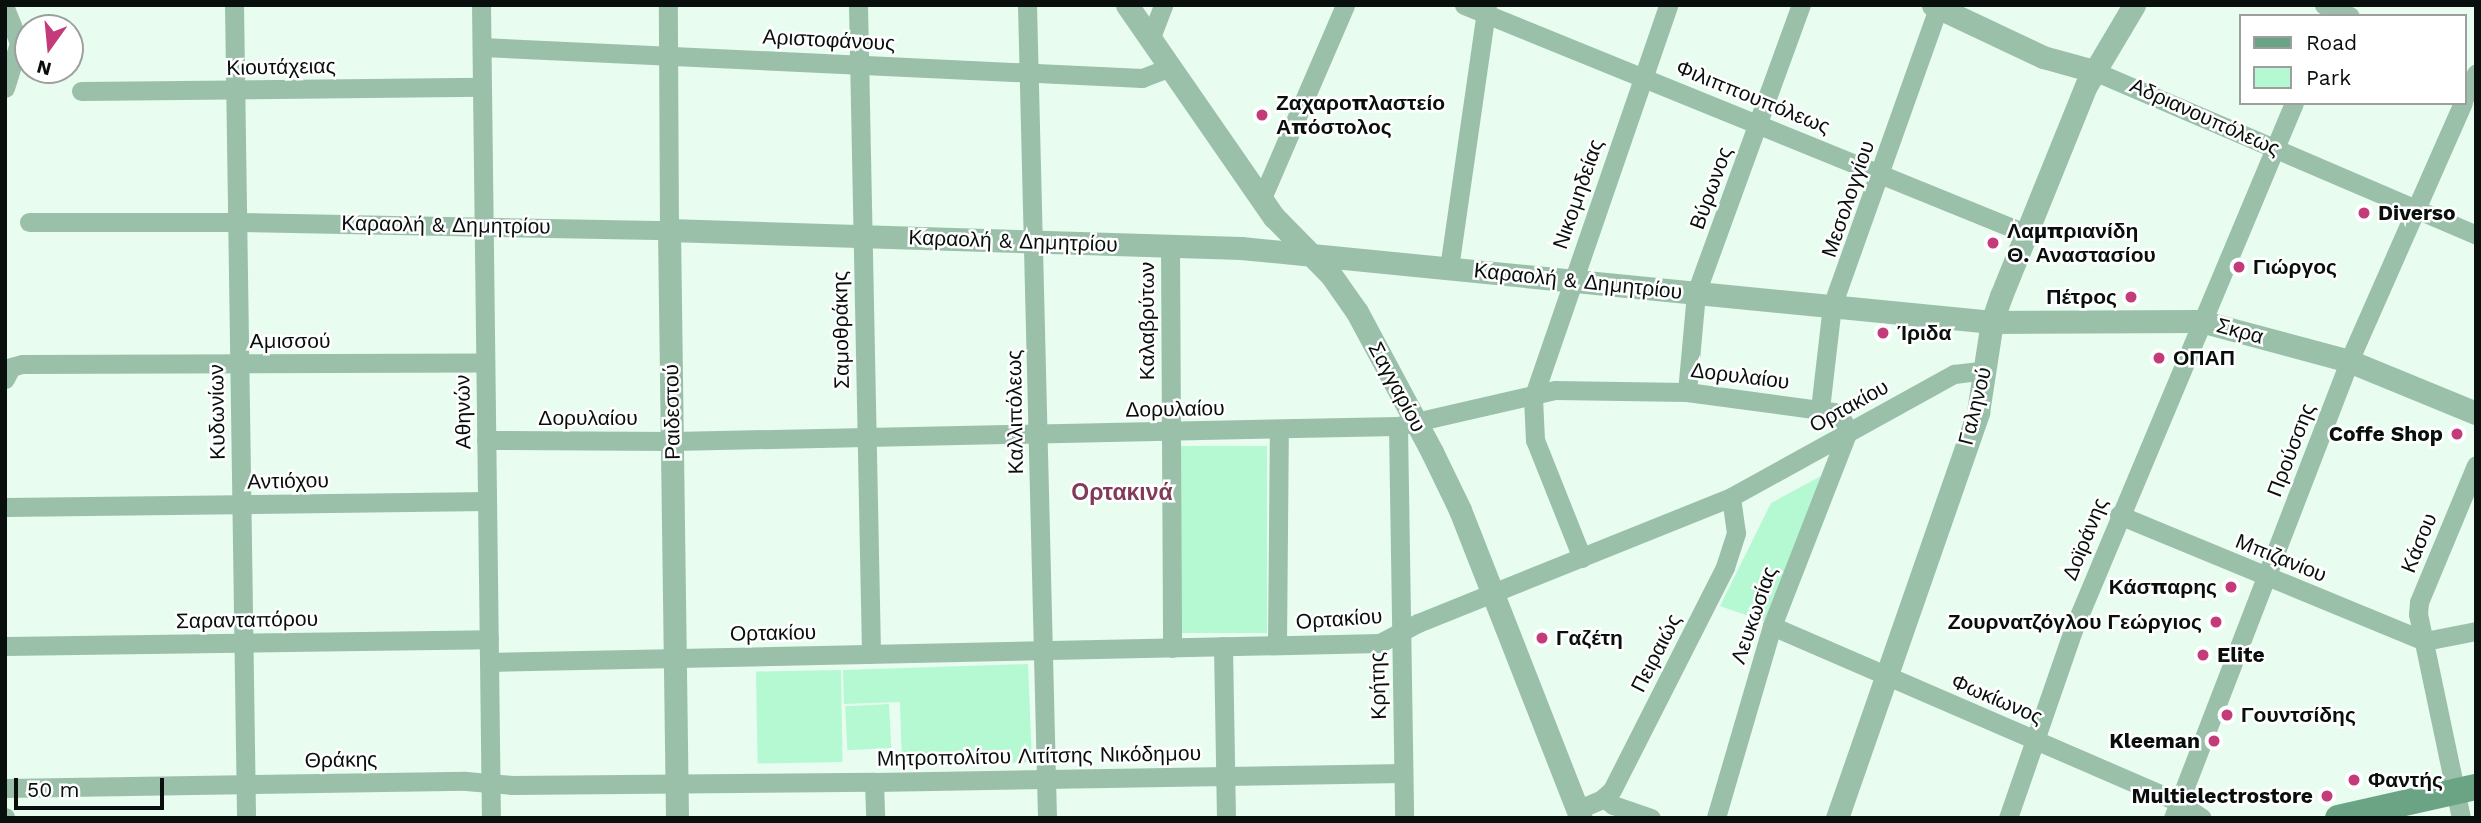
<!DOCTYPE html>
<meta charset="utf-8">
<style>
body{margin:0}
#map{position:relative;width:2481px;height:823px;overflow:hidden;background:#e8fcf0;font-family:"Work Sans",sans-serif}
div>[style]{position:absolute}
.green>*{inset:0;background:#b5f9d3;transform-origin:0 0}
.minor>*{height:19px;margin:-9.5px;padding:0 9.5px;transform-origin:9.5px;border-radius:9.5px;background:#9ac0aa}
.tertiary>*{height:23px;margin:-11.5px;padding:0 11.5px;transform-origin:11.5px;border-radius:11.5px;background:#9ac0aa}
.secondary>*{height:26px;margin:-13px;padding:0 13px;transform-origin:13px;border-radius:13px;background:#6ba485}
.dots>*{width:19px;height:19px;translate:-50% -50%;box-sizing:border-box;border:4px solid #fff;border-radius:50%}
span{translate:-50% -50%;white-space:nowrap;text-align:center;line-height:1.15;-webkit-text-stroke:5px #fff;paint-order:stroke}
.street-label{font-size:21px;color:#090f0c}
.poi-label{font-size:21px;color:#090f0c;font-weight:700}
.left{translate:0 -50%;text-align:left}
.right{translate:-100% -50%;text-align:right}
.neighbourhood-label{font-size:23px;color:#803c57;font-weight:700}
.frame{position:absolute;inset:0;border:7px solid #090f0c;pointer-events:none}
.legend{position:absolute;left:2239px;top:14px;width:228px;height:91px;box-sizing:border-box;background:#fff;border:2px solid #9d9f9e;margin:0;padding:9px 12px;list-style:none;font-size:21px;color:#090f0c}
.legend li{display:flex;align-items:center;gap:14px;height:35px}
.legend b{width:35px;border:2px solid #9d9f9e}
.north{position:absolute;left:14px;top:14px;width:70px;height:70px;box-sizing:border-box;background:#fff;border:2px solid #9d9f9e;border-radius:50%;rotate:195deg;font-size:19px;font-weight:700;line-height:28px;text-align:center;color:#090f0c}
.north::after{content:'';display:block;margin:auto;width:24px;height:32px;background:#c33b79;clip-path:polygon(50% 0,100% 100%,50% 72%,0 100%)}
.scale{position:absolute;left:14px;top:778px;width:150px;height:32px;box-sizing:border-box;border:4px solid #090f0c;border-top:0;padding-left:9px;font-size:21px;line-height:24px;white-space:nowrap;color:#090f0c;-webkit-text-stroke:5px #fff;paint-order:stroke}
</style>
<div id="map">
<div class="green">
<i style="left:1178px;top:446px;width:89px;height:187px"></i>
<i style="clip-path:polygon(1821px 476px,1766px 622px,1720px 606px,1771px 503px)"></i>
<i style="clip-path:polygon(1028px 664px,1032px 762px,902px 767px,900px 702px,844px 704px,843px 670px)"></i>
<i style="left:841px;top:670px;width:92px;height:85px;rotate:89deg"></i>
<i style="left:889px;top:704px;width:44px;height:44px;rotate:87deg"></i>
</div>
<div class="minor">
<i style="left:234px;top:5px;width:813px;rotate:89.15deg"></i>
<i style="left:481px;top:5px;width:813px;rotate:89.3deg"></i>
<i style="left:858px;top:5px;width:649px;rotate:88.85deg"></i>
<i style="left:1027px;top:5px;width:813px;rotate:88.59deg"></i>
<i style="left:1464px;top:5px;width:606px;rotate:22.12deg"></i>
<i style="left:2324px;top:5px;width:28px;rotate:23deg"></i>
<i style="left:5px;top:8px;width:38px;rotate:68deg"></i>
<i style="left:19px;top:43px;width:47px;rotate:107.3deg"></i>
<i style="left:1151px;top:37px;width:34px;rotate:-69deg"></i>
<i style="left:482px;top:47px;width:661px;rotate:2.69deg"></i>
<i style="left:1142px;top:78px;width:31px;rotate:-21deg"></i>
<i style="left:2094px;top:71px;width:416px;rotate:23.2deg"></i>
<i style="left:81px;top:91px;width:401px;rotate:-0.6deg"></i>
<i style="left:2465px;top:97px;width:26px;rotate:-65deg"></i>
<i style="left:1262px;top:198px;width:210px;rotate:-66.7deg"></i>
<i style="left:29px;top:222px;width:208px"></i>
<i style="left:237px;top:222px;width:432px;rotate:1.1deg"></i>
<i style="left:669px;top:230px;width:225px;rotate:-90.3deg"></i>
<i style="left:1170px;top:245px;width:403px;rotate:89.7deg"></i>
<i style="left:1449px;top:268px;width:266px;rotate:-81.8deg"></i>
<i style="left:5px;top:379px;width:13px;rotate:-63deg"></i>
<i style="left:11px;top:367px;width:11px;rotate:-15deg"></i>
<i style="left:22px;top:364px;width:463px;rotate:-0.2deg"></i>
<i style="left:1687px;top:392px;width:99px;rotate:-84.8deg"></i>
<i style="left:1696px;top:293px;width:307px;rotate:-70deg"></i>
<i style="left:1820px;top:409px;width:104px;rotate:-83.4deg"></i>
<i style="left:1832px;top:306px;width:316px;rotate:-70.4deg"></i>
<i style="left:1398px;top:426px;width:392px;rotate:89.1deg"></i>
<i style="left:486px;top:440px;width:187px;rotate:0.3deg"></i>
<i style="left:673px;top:441px;width:725px;rotate:-1.19deg"></i>
<i style="left:1398px;top:426px;width:161px;rotate:-12.9deg"></i>
<i style="left:1555px;top:390px;width:132px;rotate:0.9deg"></i>
<i style="left:1687px;top:392px;width:148px;rotate:7.7deg"></i>
<i style="left:1834px;top:412px;width:9px;rotate:36deg"></i>
<i style="left:1841px;top:417px;width:16px;rotate:63deg"></i>
<i style="left:1848px;top:431px;width:209px;rotate:111.3deg"></i>
<i style="left:1772px;top:626px;width:200px;rotate:106.3deg"></i>
<i style="left:5px;top:507px;width:482px;rotate:-0.7deg"></i>
<i style="left:2119px;top:515px;width:331px;rotate:22.4deg"></i>
<i style="left:2425px;top:641px;width:52px;rotate:-11.1deg"></i>
<i style="left:1582px;top:558px;width:127px;rotate:-111.7deg"></i>
<i style="left:1535px;top:440px;width:42px;rotate:-92.7deg"></i>
<i style="left:1533px;top:398px;width:416px;rotate:-71deg"></i>
<i style="left:1772px;top:626px;width:443px;rotate:23.4deg"></i>
<i style="left:2179px;top:802px;width:28px;rotate:35deg"></i>
<i style="left:1277px;top:645px;width:216px;rotate:-89.5deg"></i>
<i style="left:5px;top:646px;width:484px;rotate:-0.8deg"></i>
<i style="left:1223px;top:646px;width:172px;rotate:89deg"></i>
<i style="left:489px;top:662px;width:891px;rotate:-1.22deg"></i>
<i style="left:1380px;top:643px;width:43px;rotate:-27.8deg"></i>
<i style="left:1418px;top:623px;width:337px;rotate:-21.9deg"></i>
<i style="left:1731px;top:497px;width:255px;rotate:-28.9deg"></i>
<i style="left:1954px;top:374px;width:32px;rotate:-7deg"></i>
<i style="left:874px;top:782px;width:36px;rotate:88deg"></i>
<i style="left:5px;top:788px;width:461px;rotate:-0.9deg"></i>
<i style="left:466px;top:781px;width:46px;rotate:5deg"></i>
<i style="left:512px;top:785px;width:362px;rotate:-0.5deg"></i>
<i style="left:874px;top:782px;width:529px;rotate:-0.97deg"></i>
<i style="left:1604px;top:798px;width:11px;rotate:38deg"></i>
<i style="left:1613px;top:805px;width:40px;rotate:18.9deg"></i>
<i style="left:1579px;top:809px;width:25px;rotate:-23deg"></i>
<i style="left:1602px;top:799px;width:13px;rotate:-42deg"></i>
<i style="left:1612px;top:790px;width:250px;rotate:-63.1deg"></i>
<i style="left:1725px;top:567px;width:36px;rotate:-72deg"></i>
<i style="left:1736px;top:533px;width:36px;rotate:-98deg"></i>
<i style="left:5px;top:817px;width:1px;rotate:90deg"></i>
<i style="left:2008px;top:818px;width:199px;rotate:-70.9deg"></i>
<i style="left:2073px;top:630px;width:571px;rotate:-67.25deg"></i>
<i style="left:2173px;top:818px;width:490px;rotate:-68.9deg"></i>
<i style="left:2349px;top:361px;width:282px;rotate:-66.2deg"></i>
<i style="left:2461px;top:818px;width:208px;rotate:-101.9deg"></i>
<i style="left:2418px;top:614px;width:12px;rotate:-85deg"></i>
<i style="left:2419px;top:602px;width:148px;rotate:-67.4deg"></i>
</div>
<div class="tertiary">
<i style="left:1127px;top:5px;width:258px;rotate:55.3deg"></i>
<i style="left:1274px;top:217px;width:81px;rotate:45.5deg"></i>
<i style="left:1331px;top:275px;width:45px;rotate:54.9deg"></i>
<i style="left:1357px;top:312px;width:159px;rotate:61.8deg"></i>
<i style="left:1432px;top:452px;width:64px;rotate:64.2deg"></i>
<i style="left:1460px;top:510px;width:331px;rotate:68.6deg"></i>
<i style="left:1933px;top:5px;width:122px;rotate:25.3deg"></i>
<i style="left:2043px;top:57px;width:53px;rotate:15.4deg"></i>
<i style="left:677px;top:818px;width:588px;rotate:-90.78deg"></i>
<i style="left:669px;top:230px;width:572px;rotate:1.8deg"></i>
<i style="left:1241px;top:248px;width:755px;rotate:5.63deg"></i>
<i style="left:1992px;top:322px;width:208px;rotate:-0.3deg"></i>
<i style="left:2200px;top:321px;width:154px;rotate:15deg"></i>
<i style="left:2349px;top:361px;width:137px;rotate:22.3deg"></i>
<i style="left:1837px;top:818px;width:430px;rotate:-70.8deg"></i>
<i style="left:1978px;top:412px;width:91px;rotate:-81.2deg"></i>
<i style="left:1992px;top:322px;width:28px;rotate:-71deg"></i>
<i style="left:2001px;top:296px;width:227px;rotate:-68deg"></i>
<i style="left:2086px;top:86px;width:94px;rotate:-59.3deg"></i>
</div>
<div class="secondary">
<i style="left:2338px;top:818px;width:141px;rotate:-12.7deg"></i>
</div>
<div class="dots">
<i style="left:1262px;top:115px;background:#c33b79"></i>
<i style="left:2364px;top:213px;background:#c33b79"></i>
<i style="left:1993px;top:243px;background:#c33b79"></i>
<i style="left:2239px;top:267px;background:#c33b79"></i>
<i style="left:2131px;top:297px;background:#c33b79"></i>
<i style="left:1883px;top:333px;background:#c33b79"></i>
<i style="left:2159px;top:358px;background:#c33b79"></i>
<i style="left:2457px;top:434px;background:#c33b79"></i>
<i style="left:2231px;top:587px;background:#c33b79"></i>
<i style="left:2216px;top:622px;background:#c33b79"></i>
<i style="left:1542px;top:638px;background:#c33b79"></i>
<i style="left:2203px;top:655px;background:#c33b79"></i>
<i style="left:2227px;top:715px;background:#c33b79"></i>
<i style="left:2214px;top:741px;background:#c33b79"></i>
<i style="left:2354px;top:780px;background:#c33b79"></i>
<i style="left:2327px;top:796px;background:#c33b79"></i>
</div>
<div class="street-label">
<span style="left:829px;top:40px;rotate:3deg">Αριστοφάνους</span>
<span style="left:281px;top:67px;rotate:-1deg">Κιουτάχειας</span>
<span style="left:1753px;top:97px;rotate:22deg">Φιλιππουπόλεως</span>
<span style="left:2205px;top:117px;rotate:24deg">Αδριανουπόλεως</span>
<span style="left:1711px;top:188px;rotate:-70deg">Βύρωνος</span>
<span style="left:1578px;top:194px;rotate:-71deg">Νικομηδείας</span>
<span style="left:1848px;top:199px;rotate:-71deg">Μεσολογγίου</span>
<span style="left:446px;top:225px;rotate:1deg">Καραολή &amp; Δημητρίου</span>
<span style="left:1013px;top:241px;rotate:2deg">Καραολή &amp; Δημητρίου</span>
<span style="left:1578px;top:281px;rotate:6deg">Καραολή &amp; Δημητρίου</span>
<span style="left:1147px;top:321px;rotate:-90deg">Καλαβρύτων</span>
<span style="left:841px;top:330px;rotate:-91deg">Σαμοθράκης</span>
<span style="left:2240px;top:331px;rotate:15deg">Σκρα</span>
<span style="left:290px;top:341px">Αμισσού</span>
<span style="left:1740px;top:376px;rotate:7deg">Δορυλαίου</span>
<span style="left:1397px;top:387px;rotate:62deg">Σαγγαρίου</span>
<span style="left:1849px;top:406px;rotate:-29deg">Ορτακίου</span>
<span style="left:1975px;top:406px;rotate:-76deg">Γαληνού</span>
<span style="left:1175px;top:409px;rotate:-1deg">Δορυλαίου</span>
<span style="left:217px;top:412px;rotate:-91deg">Κυδωνίων</span>
<span style="left:463px;top:412px;rotate:-91deg">Αθηνών</span>
<span style="left:672px;top:412px;rotate:-91deg">Ραιδεστού</span>
<span style="left:1015px;top:412px;rotate:-91deg">Καλλιπόλεως</span>
<span style="left:588px;top:418px">Δορυλαίου</span>
<span style="left:2291px;top:450px;rotate:-69deg">Προύσσης</span>
<span style="left:288px;top:481px;rotate:-1deg">Αντιόχου</span>
<span style="left:2085px;top:539px;rotate:-68deg">Δοϊράνης</span>
<span style="left:2419px;top:543px;rotate:-68deg">Κάσου</span>
<span style="left:2281px;top:558px;rotate:22deg">Μπιζανίου</span>
<span style="left:1754px;top:615px;rotate:-71deg">Λευκωσίας</span>
<span style="left:1339px;top:619px;rotate:-4deg">Ορτακίου</span>
<span style="left:247px;top:620px;rotate:-1deg">Σαρανταπόρου</span>
<span style="left:773px;top:633px;rotate:-1deg">Ορτακίου</span>
<span style="left:1656px;top:653px;rotate:-63deg">Πειραιώς</span>
<span style="left:1378px;top:686px;rotate:-92deg">Κρήτης</span>
<span style="left:1997px;top:699px;rotate:23deg">Φωκίωνος</span>
<span style="left:1039px;top:756px;rotate:-1deg">Μητροπολίτου Λιτίτσης Νικόδημου</span>
<span style="left:341px;top:760px;rotate:-1deg">Θράκης</span>
</div>
<div class="poi-label">
<span class="left" style="left:1276px;top:115px">Ζαχαροπλαστείο<br>Απόστολος</span>
<span class="left" style="left:2378px;top:213px">Diverso</span>
<span class="left" style="left:2007px;top:243px">Λαμπριανίδη<br>Θ. Αναστασίου</span>
<span class="left" style="left:2253px;top:267px">Γιώργος</span>
<span class="right" style="left:2117px;top:297px">Πέτρος</span>
<span class="left" style="left:1897px;top:333px">Ίριδα</span>
<span class="left" style="left:2173px;top:358px">ΟΠΑΠ</span>
<span class="right" style="left:2443px;top:434px">Coffe Shop</span>
<span class="right" style="left:2217px;top:587px">Κάσπαρης</span>
<span class="right" style="left:2202px;top:622px">Ζουρνατζόγλου Γεώργιος</span>
<span class="left" style="left:1556px;top:638px">Γαζέτη</span>
<span class="left" style="left:2217px;top:655px">Elite</span>
<span class="left" style="left:2241px;top:715px">Γουντσίδης</span>
<span class="right" style="left:2200px;top:741px">Kleeman</span>
<span class="left" style="left:2368px;top:780px">Φαντής</span>
<span class="right" style="left:2313px;top:796px">Multielectrostore</span>
</div>
<div class="neighbourhood-label">
<span style="left:1122px;top:493px">Ορτακινά</span>
</div>
<div class="frame"></div>
<ul class="legend">
<li><b style="height:9px;background:#6ba485"></b>Road</li>
<li><b style="height:19px;background:#b5f9d3"></b>Park</li>
</ul>
<div class="north">N</div>
<div class="scale">50 m</div>
</div>
